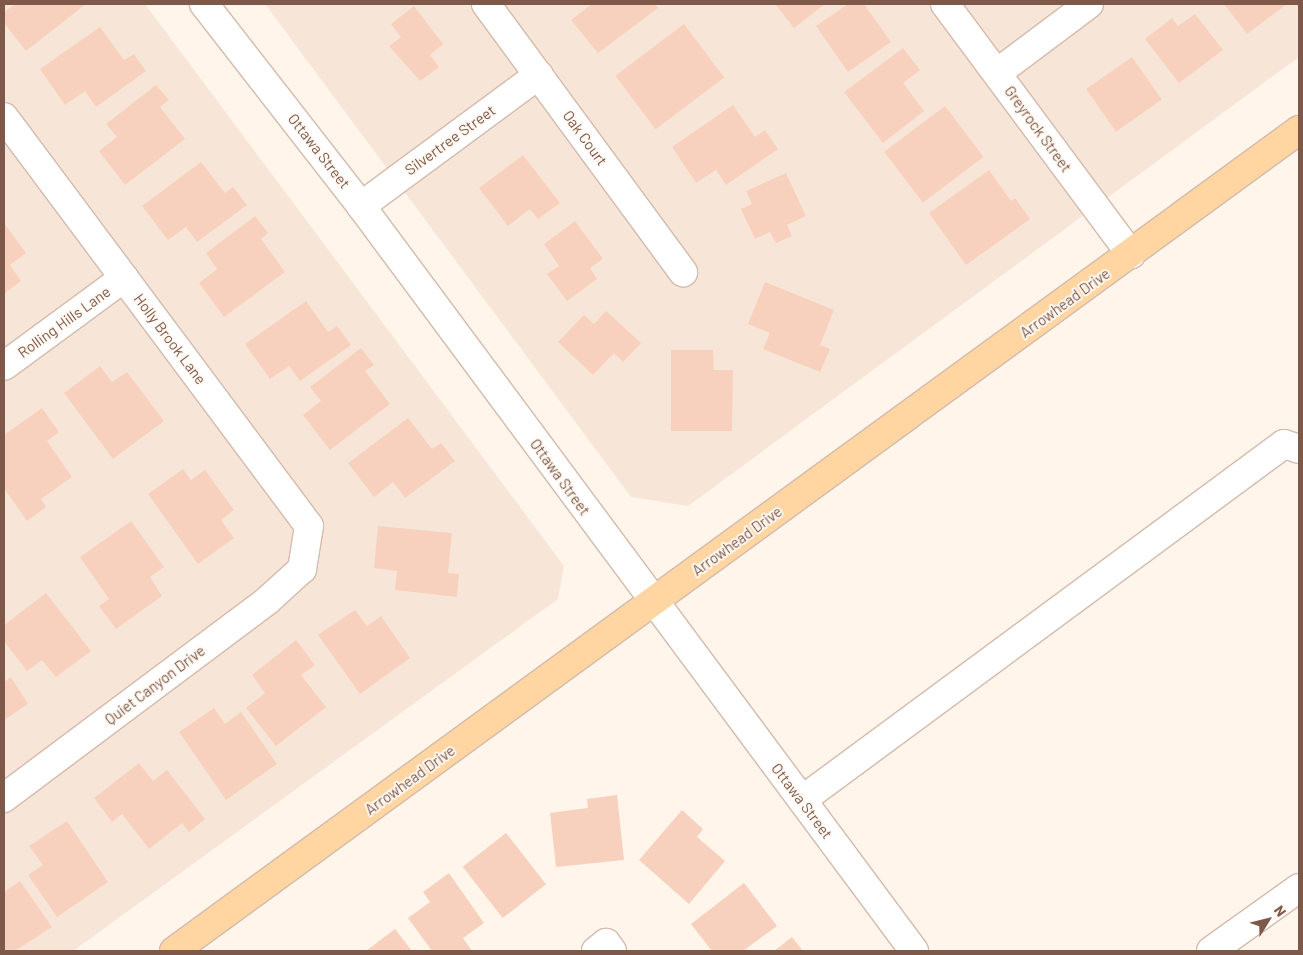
<!DOCTYPE html>
<style>
body{margin:0}
#map{position:relative;width:1303px;height:955px;overflow:hidden;background:#fff5ea;font-family:Barlow,sans-serif}
div>[style]{position:absolute}
.residential>*{inset:0;background:#f7e6d7}
.building>*{inset:0;background:#f8d1be;transform-origin:0 0}
.roads{filter:drop-shadow(1px 0 #d4bbad) drop-shadow(-1px 0 #d4bbad) drop-shadow(0 1px #d4bbad) drop-shadow(0 -1px #d4bbad)}
.minor>*{height:28px;margin:-14px;padding:0 14px;transform-origin:14px;border-radius:14px;background:#fff}
.major>*{height:28px;margin:-14px;padding:0 14px;transform-origin:14px;border-radius:14px;background:#ffd5a1}
span{translate:-50% -50%;white-space:nowrap;text-align:center;line-height:1.15;-webkit-text-stroke:4px #fff9f3;paint-order:stroke}
.street-label{font-size:15px;color:#7e5849}
.frame{position:absolute;inset:0;border:5px solid #7e5849;pointer-events:none}
.north{position:absolute;left:1243px;top:895px;width:50px;height:50px;-webkit-text-stroke:4px #fff9f3;paint-order:stroke;rotate:54deg;font-size:14px;font-weight:700;line-height:20px;text-align:center;color:#7e5849}
.north::after{content:'';display:block;margin:auto;width:18px;height:22px;background:#7e5849;clip-path:polygon(50% 0,100% 100%,50% 72%,0 100%)}
</style>
<div id="map">
<div class="residential">
<i style="clip-path:polygon(4px 4px,145px 4px,564px 566px,558px 599px,73px 951px,4px 951px)"></i>
<i style="clip-path:polygon(265px 4px,1299px 4px,1299px 57px,688px 506px,631px 497px)"></i>
</div>
<div class="building">
<i style="clip-path:polygon(15px 4px,86px 4px,26px 51px,4px 23px,4px 12px)"></i>
<i style="clip-path:polygon(592px 4px,655px 4px,658px 8px,598px 53px,571px 20px)"></i>
<i style="clip-path:polygon(775px 4px,825px 4px,794px 28px)"></i>
<i style="clip-path:polygon(848px 4px,864px 4px,891px 42px,848px 72px,816px 26px)"></i>
<i style="clip-path:polygon(1224px 4px,1287px 4px,1247px 34px)"></i>
<i style="clip-path:polygon(414px 6px,443px 44px,430px 55px,439px 67px,420px 81px,389px 46px,401px 37px,391px 24px)"></i>
<i style="clip-path:polygon(1195px 14px,1223px 50px,1179px 83px,1145px 39px,1172px 18px,1178px 26px)"></i>
<i style="left:684px;top:24px;width:67px;height:86px;rotate:53deg"></i>
<i style="clip-path:polygon(100px 27px,124px 60px,134px 54px,146px 71px,96px 107px,85px 91px,65px 105px,40px 69px)"></i>
<i style="clip-path:polygon(903px 48px,920px 70px,903px 83px,924px 111px,883px 143px,844px 92px)"></i>
<i style="left:1132px;top:57px;width:52px;height:56px;rotate:55deg"></i>
<i style="clip-path:polygon(156px 85px,169px 100px,160px 107px,185px 139px,125px 185px,99px 151px,117px 137px,106px 124px)"></i>
<i style="clip-path:polygon(733px 105px,755px 137px,765px 130px,778px 149px,726px 185px,716px 170px,696px 183px,672px 147px)"></i>
<i style="left:945px;top:106px;width:64px;height:76px;rotate:53deg"></i>
<i style="clip-path:polygon(523px 155px,560px 203px,538px 219px,530px 209px,508px 226px,479px 188px)"></i>
<i style="clip-path:polygon(201px 162px,225px 193px,233px 187px,247px 205px,197px 242px,186px 227px,168px 240px,142px 206px)"></i>
<i style="clip-path:polygon(989px 170px,1011px 201px,1015px 198px,1030px 219px,966px 265px,929px 213px)"></i>
<i style="clip-path:polygon(786px 173px,806px 216px,787px 225px,792px 236px,776px 243px,770px 232px,755px 239px,741px 209px,752px 204px,746px 191px)"></i>
<i style="clip-path:polygon(255px 216px,268px 233px,261px 239px,285px 272px,224px 317px,199px 283px,217px 269px,206px 253px)"></i>
<i style="clip-path:polygon(575px 221px,603px 259px,590px 268px,597px 279px,567px 301px,547px 274px,559px 266px,544px 244px)"></i>
<i style="clip-path:polygon(4px 223px,26px 253px,10px 265px,21px 281px,4px 294px)"></i>
<i style="clip-path:polygon(765px 282px,834px 310px,820px 345px,830px 349px,820px 372px,763px 349px,770px 333px,748px 324px)"></i>
<i style="clip-path:polygon(306px 301px,328px 332px,337px 326px,351px 345px,300px 381px,289px 366px,270px 379px,245px 344px)"></i>
<i style="clip-path:polygon(606px 311px,641px 343px,623px 362px,614px 353px,593px 375px,558px 342px,584px 315px,594px 324px)"></i>
<i style="clip-path:polygon(361px 348px,374px 365px,365px 371px,390px 404px,330px 450px,303px 415px,321px 401px,310px 387px)"></i>
<i style="clip-path:polygon(671px 350px,713px 350px,714px 370px,733px 370px,732px 431px,671px 431px)"></i>
<i style="clip-path:polygon(100px 366px,112px 382px,127px 372px,164px 421px,113px 459px,64px 393px)"></i>
<i style="clip-path:polygon(42px 408px,59px 432px,47px 441px,72px 477px,41px 499px,46px 507px,27px 521px,4px 488px,4px 435px)"></i>
<i style="clip-path:polygon(408px 418px,432px 449px,441px 443px,455px 461px,405px 498px,393px 482px,374px 497px,348px 463px)"></i>
<i style="clip-path:polygon(183px 469px,191px 480px,205px 470px,234px 510px,221px 520px,234px 538px,198px 564px,148px 494px)"></i>
<i style="clip-path:polygon(131px 521px,164px 567px,150px 577px,162px 596px,116px 629px,99px 606px,109px 599px,80px 557px)"></i>
<i style="clip-path:polygon(378px 526px,452px 533px,448px 573px,459px 574px,457px 597px,395px 590px,397px 571px,374px 568px)"></i>
<i style="clip-path:polygon(46px 593px,91px 651px,56px 677px,42px 660px,27px 671px,4px 641px,4px 625px)"></i>
<i style="clip-path:polygon(355px 610px,367px 626px,381px 616px,410px 658px,360px 694px,318px 635px)"></i>
<i style="clip-path:polygon(296px 640px,315px 665px,301px 675px,326px 707px,276px 746px,246px 708px,265px 693px,252px 675px)"></i>
<i style="clip-path:polygon(11px 677px,28px 704px,4px 720px,4px 682px)"></i>
<i style="clip-path:polygon(214px 708px,225px 724px,241px 712px,277px 764px,226px 800px,179px 732px)"></i>
<i style="clip-path:polygon(139px 763px,153px 781px,167px 770px,205px 819px,189px 832px,182px 823px,149px 849px,122px 814px,112px 822px,94px 798px)"></i>
<i style="clip-path:polygon(617px 795px,624px 860px,556px 867px,550px 813px,588px 808px,587px 799px)"></i>
<i style="clip-path:polygon(682px 810px,703px 829px,697px 837px,725px 861px,689px 904px,639px 860px)"></i>
<i style="clip-path:polygon(67px 821px,108px 882px,57px 917px,28px 875px,43px 865px,29px 846px)"></i>
<i style="left:506px;top:833px;width:65px;height:55px;rotate:52deg"></i>
<i style="clip-path:polygon(449px 873px,484px 923px,463px 938px,472px 951px,432px 951px,408px 918px,430px 902px,423px 892px)"></i>
<i style="clip-path:polygon(20px 881px,52px 927px,15px 951px,4px 951px,4px 892px)"></i>
<i style="clip-path:polygon(744px 883px,777px 926px,743px 951px,712px 951px,691px 924px)"></i>
<i style="clip-path:polygon(395px 929px,412px 951px,366px 951px)"></i>
<i style="clip-path:polygon(792px 937px,803px 951px,774px 951px)"></i>
</div>
<div class="roads">
<div class="minor">
<i style="left:204px;top:4px;width:256px;rotate:52.1deg"></i>
<i style="left:361px;top:206px;width:928px;rotate:53.41deg"></i>
<i style="left:486px;top:4px;width:333px;rotate:53.7deg"></i>
<i style="left:945px;top:4px;width:312px;rotate:53.4deg"></i>
<i style="left:997px;top:73px;width:115px;rotate:-36.9deg"></i>
<i style="left:4px;top:117px;width:510px;rotate:53.29deg"></i>
<i style="left:309px;top:526px;width:44px;rotate:99.2deg"></i>
<i style="left:302px;top:569px;width:47px;rotate:137.6deg"></i>
<i style="left:267px;top:601px;width:329px;rotate:143.2deg"></i>
<i style="left:361px;top:206px;width:221px;rotate:-36.4deg"></i>
<i style="left:4px;top:366px;width:149px;rotate:-36.3deg"></i>
<i style="left:802px;top:800px;width:599px;rotate:-36.45deg"></i>
<i style="left:1284px;top:444px;width:16px;rotate:18deg"></i>
<i style="left:596px;top:951px;width:13px;rotate:-39deg"></i>
<i style="left:606px;top:943px;width:10px;rotate:53deg"></i>
<i style="left:1211px;top:951px;width:108px;rotate:-35.6deg"></i>
</div>
<div class="major">
<i style="left:174px;top:951px;width:1393px;rotate:-36.12deg"></i>
</div>
</div>
<div class="street-label">
<span style="left:1038px;top:129px;rotate:54deg">Greyrock Street</span>
<span style="left:585px;top:138px;rotate:54deg">Oak Court</span>
<span style="left:450px;top:140px;rotate:-36deg">Silvertree Street</span>
<span style="left:319px;top:151px;rotate:52deg">Ottawa Street</span>
<span style="left:1065px;top:303px;rotate:-36deg">Arrowhead Drive</span>
<span style="left:64px;top:322px;rotate:-36deg">Rolling Hills Lane</span>
<span style="left:170px;top:339px;rotate:53deg">Holly Brook Lane</span>
<span style="left:560px;top:477px;rotate:54deg">Ottawa Street</span>
<span style="left:737px;top:541px;rotate:-36deg">Arrowhead Drive</span>
<span style="left:155px;top:685px;rotate:-37deg">Quiet Canyon Drive</span>
<span style="left:410px;top:780px;rotate:-36deg">Arrowhead Drive</span>
<span style="left:802px;top:801px;rotate:53deg">Ottawa Street</span>
</div>
<div class="frame"></div>
<div class="north">N</div>
</div>
